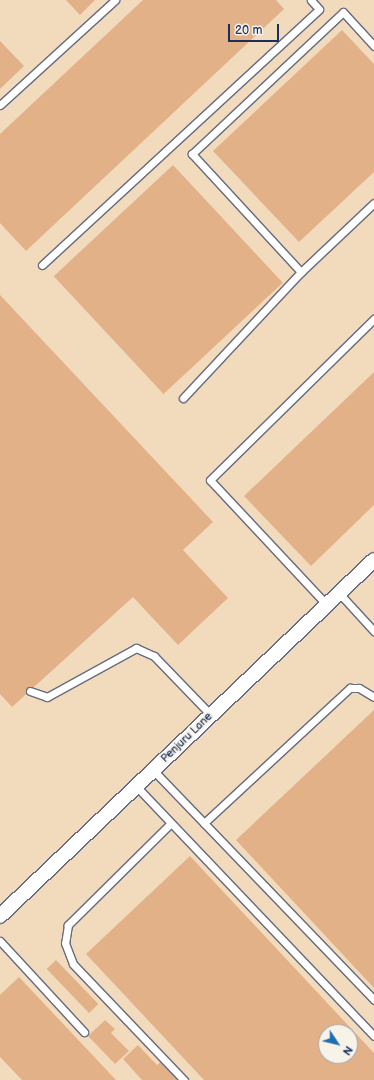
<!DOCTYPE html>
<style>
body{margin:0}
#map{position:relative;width:374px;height:1080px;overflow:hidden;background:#f2dbbd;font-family:"Balsamiq Sans",sans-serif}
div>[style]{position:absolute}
.building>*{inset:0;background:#e2b188;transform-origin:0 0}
.roads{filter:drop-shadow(1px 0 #666b7f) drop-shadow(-1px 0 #666b7f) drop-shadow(0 1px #666b7f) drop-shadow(0 -1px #666b7f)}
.service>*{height:7px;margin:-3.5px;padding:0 3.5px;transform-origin:3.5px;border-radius:3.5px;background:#fff}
.minor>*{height:14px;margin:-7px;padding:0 7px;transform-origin:7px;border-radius:7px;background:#fff}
span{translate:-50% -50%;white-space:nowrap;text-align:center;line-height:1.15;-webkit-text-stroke:4px #f7f3e8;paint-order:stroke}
.street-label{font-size:11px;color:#1b2f5e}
.north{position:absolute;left:318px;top:1024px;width:40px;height:40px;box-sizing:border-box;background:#f7f3e8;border:1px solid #9fa5b1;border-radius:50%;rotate:125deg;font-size:11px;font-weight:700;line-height:16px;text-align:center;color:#1b2f5e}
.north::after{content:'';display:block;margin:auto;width:14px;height:18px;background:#1f6fb2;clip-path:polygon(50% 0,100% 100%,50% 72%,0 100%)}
.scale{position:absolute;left:228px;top:24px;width:51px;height:18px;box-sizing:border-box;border:2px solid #1b2f5e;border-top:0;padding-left:5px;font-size:12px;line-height:14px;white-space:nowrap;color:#1b2f5e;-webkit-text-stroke:3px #f7f3e8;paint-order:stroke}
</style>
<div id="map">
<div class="building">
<i style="clip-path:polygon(66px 0,95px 0,80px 15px)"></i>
<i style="clip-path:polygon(143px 0,276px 0,284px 9px,26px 251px,0 223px,0 134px)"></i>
<i style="clip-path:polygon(342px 30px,374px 64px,374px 172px,299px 242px,213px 151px)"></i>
<i style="clip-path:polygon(0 41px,24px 66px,0 89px)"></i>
<i style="left:173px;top:165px;width:161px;height:163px;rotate:47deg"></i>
<i style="clip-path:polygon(0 295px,213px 522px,183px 550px,228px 598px,178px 645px,133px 597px,12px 707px,0 694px)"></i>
<i style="clip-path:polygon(374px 372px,374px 505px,311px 566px,244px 496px)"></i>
<i style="clip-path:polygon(374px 710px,374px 988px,236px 840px)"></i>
<i style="clip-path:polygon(evenodd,190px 856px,374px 1053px,374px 1080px,204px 1080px,86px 954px,190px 856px,326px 1032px,350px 1032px,350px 1056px,326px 1056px,326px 1032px)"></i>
<i style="left:56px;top:960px;width:61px;height:13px;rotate:46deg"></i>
<i style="clip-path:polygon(19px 977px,116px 1080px,22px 1080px,0 1057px,0 995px)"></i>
<i style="clip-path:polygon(105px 1020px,115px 1029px,111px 1033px,129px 1051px,115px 1064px,88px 1036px)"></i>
<i style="clip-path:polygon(138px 1045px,157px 1065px,163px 1060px,182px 1080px,142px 1080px,123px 1059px)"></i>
</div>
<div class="roads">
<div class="service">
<i style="left:0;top:105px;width:156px;rotate:-42.4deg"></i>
<i style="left:42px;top:265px;width:377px;rotate:-42.7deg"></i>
<i style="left:319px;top:9px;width:12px;rotate:-132deg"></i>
<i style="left:301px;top:272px;width:161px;rotate:-132.7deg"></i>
<i style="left:192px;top:154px;width:207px;rotate:-43.2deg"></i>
<i style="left:343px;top:12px;width:46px;rotate:47.6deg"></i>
<i style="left:183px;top:398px;width:173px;rotate:-46.9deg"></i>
<i style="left:301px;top:272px;width:100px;rotate:-43.4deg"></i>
<i style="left:339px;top:593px;width:52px;rotate:47.4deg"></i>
<i style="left:327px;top:605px;width:171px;rotate:-133.1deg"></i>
<i style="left:210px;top:480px;width:230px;rotate:-44.5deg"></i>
<i style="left:30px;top:691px;width:18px;rotate:19deg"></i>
<i style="left:47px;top:697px;width:102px;rotate:-28.8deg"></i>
<i style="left:136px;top:648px;width:20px;rotate:24deg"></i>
<i style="left:154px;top:656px;width:82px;rotate:46deg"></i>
<i style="left:153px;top:770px;width:319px;rotate:46.1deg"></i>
<i style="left:136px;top:786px;width:345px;rotate:46.4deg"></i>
<i style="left:204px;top:823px;width:199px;rotate:-42.8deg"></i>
<i style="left:350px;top:688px;width:9px"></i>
<i style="left:359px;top:688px;width:17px;rotate:31deg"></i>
<i style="left:170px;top:824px;width:144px;rotate:135.3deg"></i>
<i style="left:68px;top:925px;width:18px;rotate:99deg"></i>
<i style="left:65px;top:943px;width:22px;rotate:69deg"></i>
<i style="left:73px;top:964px;width:161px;rotate:46.3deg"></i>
<i style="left:0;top:941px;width:124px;rotate:47.3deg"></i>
</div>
<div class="minor">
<i style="left:0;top:916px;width:516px;rotate:-43.59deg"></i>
</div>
</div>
<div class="street-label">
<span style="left:187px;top:738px;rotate:-44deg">Penjuru Lane</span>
</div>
<div class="north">N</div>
<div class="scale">20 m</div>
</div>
